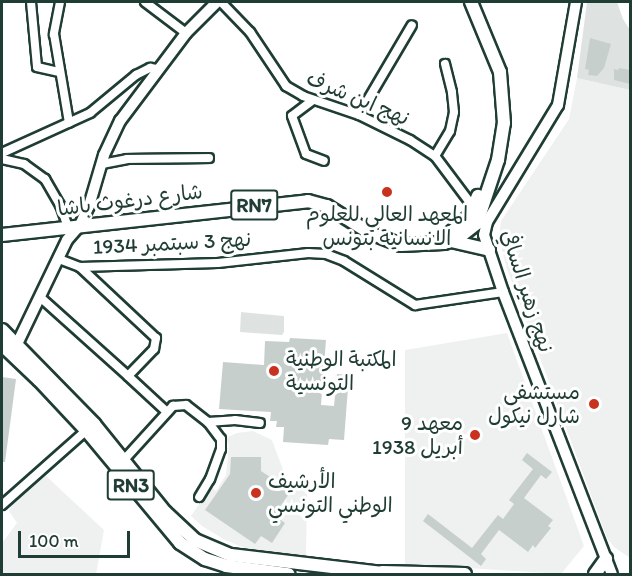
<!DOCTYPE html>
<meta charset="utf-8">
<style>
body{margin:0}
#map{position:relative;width:632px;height:576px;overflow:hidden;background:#fff;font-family:Itim,"Playpen Sans Arabic",sans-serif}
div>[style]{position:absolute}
.built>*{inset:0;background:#eef1f0}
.green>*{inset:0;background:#dee3e2}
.building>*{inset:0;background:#c7cfcc}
.roads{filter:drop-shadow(2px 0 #1f3d34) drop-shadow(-2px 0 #1f3d34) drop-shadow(0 2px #1f3d34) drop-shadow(0 -2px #1f3d34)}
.street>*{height:8px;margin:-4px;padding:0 4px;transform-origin:4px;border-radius:4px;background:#fff}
.secondary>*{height:10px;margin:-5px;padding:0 5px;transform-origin:5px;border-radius:5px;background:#fff}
.primary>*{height:12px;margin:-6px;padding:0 6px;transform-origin:6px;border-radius:6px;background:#fff}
.dots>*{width:16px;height:16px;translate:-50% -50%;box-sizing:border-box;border:3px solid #fff;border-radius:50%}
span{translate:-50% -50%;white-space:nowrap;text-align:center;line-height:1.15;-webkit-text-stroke:6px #fff;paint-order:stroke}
.shield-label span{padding:2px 4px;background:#fff;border:2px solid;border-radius:4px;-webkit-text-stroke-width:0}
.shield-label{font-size:20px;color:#1f3d34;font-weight:700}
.street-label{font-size:21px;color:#1f3d34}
.poi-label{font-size:21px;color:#1f3d34}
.left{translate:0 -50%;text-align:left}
.right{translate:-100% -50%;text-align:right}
.frame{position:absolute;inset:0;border:3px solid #1f3d34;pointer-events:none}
.scale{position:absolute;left:18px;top:531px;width:112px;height:27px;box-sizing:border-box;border:3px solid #1f3d34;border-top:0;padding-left:8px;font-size:18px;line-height:21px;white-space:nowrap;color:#1f3d34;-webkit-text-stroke:4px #fff;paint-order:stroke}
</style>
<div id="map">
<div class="built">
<i style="clip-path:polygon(577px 78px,630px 90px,630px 558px,614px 547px,607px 538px,507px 269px,499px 238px,501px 221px,569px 119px)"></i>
<i style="clip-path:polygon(507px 333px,584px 546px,561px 574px,405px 564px,405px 350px)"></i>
<i style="clip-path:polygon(253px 431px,272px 440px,285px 475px,307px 494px,306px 557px,252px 551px,225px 540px,202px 526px,191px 516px,211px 487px,216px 491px,226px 475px,229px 445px,225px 438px,237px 433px)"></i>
<i style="clip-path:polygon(46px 476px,104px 530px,96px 574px,2px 574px,2px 543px,17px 523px,9px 511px,15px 499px)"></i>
</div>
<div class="green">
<i style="clip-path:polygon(587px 2px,617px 2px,623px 19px,630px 30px,630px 90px,577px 78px)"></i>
<i style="clip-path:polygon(241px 312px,284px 316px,284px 332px,282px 335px,240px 332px)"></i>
</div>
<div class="building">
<i style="clip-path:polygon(590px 38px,611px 44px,604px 68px,597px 76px,588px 75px,589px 70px,585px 69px)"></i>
<i style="clip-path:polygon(619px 68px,630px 70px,630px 84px,614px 80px,614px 69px,618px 70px)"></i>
<i style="clip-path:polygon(290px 338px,326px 340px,321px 405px,334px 406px,337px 374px,349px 375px,344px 440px,329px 439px,328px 445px,283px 442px,284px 427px,276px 427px,277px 421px,270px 421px,271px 412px,219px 409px,223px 362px,264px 365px,265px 341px,289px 342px)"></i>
<i style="clip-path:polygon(2px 377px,16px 379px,5px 462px,2px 462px)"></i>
<i style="clip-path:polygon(527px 453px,552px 472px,546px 479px,541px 475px,524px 498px,553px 520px,548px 526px,551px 528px,535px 548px,533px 545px,528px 552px,499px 530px,481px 554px,486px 559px,481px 566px,423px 521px,428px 514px,472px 548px,498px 515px,503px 519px,514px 504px,509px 500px,533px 469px,522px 460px)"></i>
<i style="clip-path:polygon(231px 457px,261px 457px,261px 471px,291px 491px,274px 515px,285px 523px,272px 543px,261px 536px,255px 544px,205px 510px,230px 474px)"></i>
</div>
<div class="roads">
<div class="street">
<i style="left:31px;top:2px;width:65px;rotate:84.7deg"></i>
<i style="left:37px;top:67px;width:23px;rotate:13deg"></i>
<i style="left:60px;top:2px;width:33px;rotate:101deg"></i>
<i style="left:54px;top:34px;width:90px;rotate:80.4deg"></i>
<i style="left:145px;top:2px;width:51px;rotate:37.1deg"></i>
<i style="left:221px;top:2px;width:42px;rotate:46deg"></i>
<i style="left:250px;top:32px;width:65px;rotate:56.3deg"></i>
<i style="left:286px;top:86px;width:20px;rotate:30deg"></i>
<i style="left:303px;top:96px;width:59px;rotate:18.7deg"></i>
<i style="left:359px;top:115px;width:57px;rotate:26.1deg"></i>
<i style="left:410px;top:140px;width:30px;rotate:33deg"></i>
<i style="left:435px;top:156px;width:65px;rotate:53.1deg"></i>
<i style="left:313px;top:100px;width:26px;rotate:143deg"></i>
<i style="left:292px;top:116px;width:40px;rotate:69.8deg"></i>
<i style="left:306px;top:154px;width:19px;rotate:21deg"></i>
<i style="left:359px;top:115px;width:104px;rotate:-59.5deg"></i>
<i style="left:2px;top:153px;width:97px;rotate:-24.4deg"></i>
<i style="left:90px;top:113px;width:60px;rotate:-39.6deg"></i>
<i style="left:136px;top:75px;width:16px;rotate:-27deg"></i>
<i style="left:150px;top:68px;width:8px;rotate:7deg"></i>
<i style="left:435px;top:156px;width:29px;rotate:-59deg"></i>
<i style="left:450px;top:131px;width:19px;rotate:-78deg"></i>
<i style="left:454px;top:112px;width:20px;rotate:-96deg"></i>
<i style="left:452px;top:92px;width:29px;rotate:-104deg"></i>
<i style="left:2px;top:159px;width:23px;rotate:13deg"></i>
<i style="left:24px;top:164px;width:26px;rotate:36deg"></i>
<i style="left:45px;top:179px;width:30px;rotate:60deg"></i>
<i style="left:60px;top:205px;width:23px;rotate:70deg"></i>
<i style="left:102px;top:164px;width:25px;rotate:-11deg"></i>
<i style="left:127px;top:159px;width:82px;rotate:-0.7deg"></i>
<i style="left:59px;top:259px;width:22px;rotate:21deg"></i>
<i style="left:80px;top:267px;width:104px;rotate:43.1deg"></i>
<i style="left:156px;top:338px;width:11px;rotate:100deg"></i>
<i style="left:154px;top:349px;width:37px;rotate:134deg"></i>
<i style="left:128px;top:376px;width:53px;rotate:42.7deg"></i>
<i style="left:80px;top:267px;width:138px;rotate:-1.7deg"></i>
<i style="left:218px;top:263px;width:91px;rotate:-6.3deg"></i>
<i style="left:308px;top:253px;width:18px;rotate:3deg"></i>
<i style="left:326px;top:254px;width:19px;rotate:21deg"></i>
<i style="left:344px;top:261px;width:84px;rotate:31.8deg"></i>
<i style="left:415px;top:305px;width:89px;rotate:-8.4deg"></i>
<i style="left:40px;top:297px;width:118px;rotate:41.9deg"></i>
<i style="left:208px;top:422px;width:27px;rotate:-4deg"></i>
<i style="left:235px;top:420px;width:25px;rotate:7deg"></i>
<i style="left:122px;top:462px;width:76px;rotate:-47.7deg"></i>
<i style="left:173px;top:406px;width:13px;rotate:-4deg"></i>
<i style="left:186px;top:405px;width:28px;rotate:38deg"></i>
<i style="left:208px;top:422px;width:21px;rotate:53deg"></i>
<i style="left:221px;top:439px;width:10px;rotate:90deg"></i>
<i style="left:221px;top:449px;width:32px;rotate:110deg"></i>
<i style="left:210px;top:479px;width:21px;rotate:121deg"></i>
<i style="left:2px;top:505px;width:115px;rotate:-41.5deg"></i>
</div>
<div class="secondary">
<i style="left:576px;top:2px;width:105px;rotate:99.9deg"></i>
<i style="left:558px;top:105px;width:137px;rotate:121.3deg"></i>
<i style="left:487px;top:222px;width:13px;rotate:103deg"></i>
<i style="left:484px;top:235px;width:60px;rotate:71.6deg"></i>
<i style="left:503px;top:292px;width:302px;rotate:68.9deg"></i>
<i style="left:17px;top:344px;width:115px;rotate:-64.3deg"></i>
<i style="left:67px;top:240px;width:20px;rotate:-49deg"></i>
<i style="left:80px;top:225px;width:21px;rotate:-65deg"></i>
<i style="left:89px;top:206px;width:53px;rotate:-73.6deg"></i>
<i style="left:104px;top:155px;width:38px;rotate:-65deg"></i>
<i style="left:120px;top:121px;width:110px;rotate:-53.1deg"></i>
<i style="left:186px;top:33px;width:44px;rotate:-45deg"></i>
</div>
<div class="primary">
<i style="left:2px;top:235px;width:308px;rotate:-6.3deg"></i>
<i style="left:308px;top:201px;width:20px;rotate:15deg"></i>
<i style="left:327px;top:206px;width:51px;rotate:32.1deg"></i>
<i style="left:370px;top:233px;width:33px;rotate:21deg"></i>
<i style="left:401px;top:245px;width:43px;rotate:-2.7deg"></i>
<i style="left:444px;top:243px;width:15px;rotate:-20deg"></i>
<i style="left:458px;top:238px;width:24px;rotate:-38deg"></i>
<i style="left:477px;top:223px;width:66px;rotate:-71.6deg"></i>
<i style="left:498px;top:160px;width:37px;rotate:-81deg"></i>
<i style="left:504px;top:123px;width:51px;rotate:-94.5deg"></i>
<i style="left:500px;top:72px;width:76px;rotate:-112.5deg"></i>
<i style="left:448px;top:235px;width:28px;rotate:-41deg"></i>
<i style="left:469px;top:217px;width:23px;rotate:-67deg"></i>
<i style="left:451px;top:241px;width:39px;rotate:13deg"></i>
<i style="left:2px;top:330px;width:132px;rotate:45.6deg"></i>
<i style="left:94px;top:424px;width:113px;rotate:51.1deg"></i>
<i style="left:165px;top:512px;width:41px;rotate:43deg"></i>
<i style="left:195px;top:540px;width:39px;rotate:23deg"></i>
<i style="left:231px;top:555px;width:161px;rotate:6.8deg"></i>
<i style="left:2px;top:345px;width:51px;rotate:43.4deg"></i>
<i style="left:39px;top:380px;width:69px;rotate:46.8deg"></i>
<i style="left:86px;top:430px;width:147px;rotate:50.2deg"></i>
<i style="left:180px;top:543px;width:30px;rotate:33deg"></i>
<i style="left:205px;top:559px;width:22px;rotate:18deg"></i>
<i style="left:226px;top:566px;width:63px;rotate:7.4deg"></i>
<i style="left:382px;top:572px;width:83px;rotate:1.4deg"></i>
<i style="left:595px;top:574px;width:19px;rotate:-54deg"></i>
</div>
</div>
<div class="dots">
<i style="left:387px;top:192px;background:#c8321e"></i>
<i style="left:274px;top:371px;background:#c8321e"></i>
<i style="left:594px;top:404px;background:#c8321e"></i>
<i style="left:475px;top:435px;background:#c8321e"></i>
<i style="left:256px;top:493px;background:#c8321e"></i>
</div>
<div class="shield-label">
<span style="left:254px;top:205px">RN7</span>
<span style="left:131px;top:485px">RN3</span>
</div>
<div class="street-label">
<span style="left:358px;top:98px;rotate:23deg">نهج ابن شرف</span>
<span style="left:130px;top:200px;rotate:-7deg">شارع درغوث باشا</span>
<span style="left:172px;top:243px;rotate:-3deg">نهج 3 سبتمبر 1934</span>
<span style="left:527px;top:291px;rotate:72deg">نهج زهير السافي</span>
</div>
<div class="poi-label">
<span style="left:387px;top:226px">المعهد العالي للعلوم<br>الانسانية بتونس</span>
<span class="left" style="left:286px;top:371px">المكتبة الوطنية<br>التونسية</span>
<span class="right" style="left:580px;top:404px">مستشفى<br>شارل نيكول</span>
<span class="right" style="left:463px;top:435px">معهد 9<br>أبريل 1938</span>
<span class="left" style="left:268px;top:493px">الأرشيف<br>الوطني التونسي</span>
</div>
<div class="frame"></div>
<div class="scale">100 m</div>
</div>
